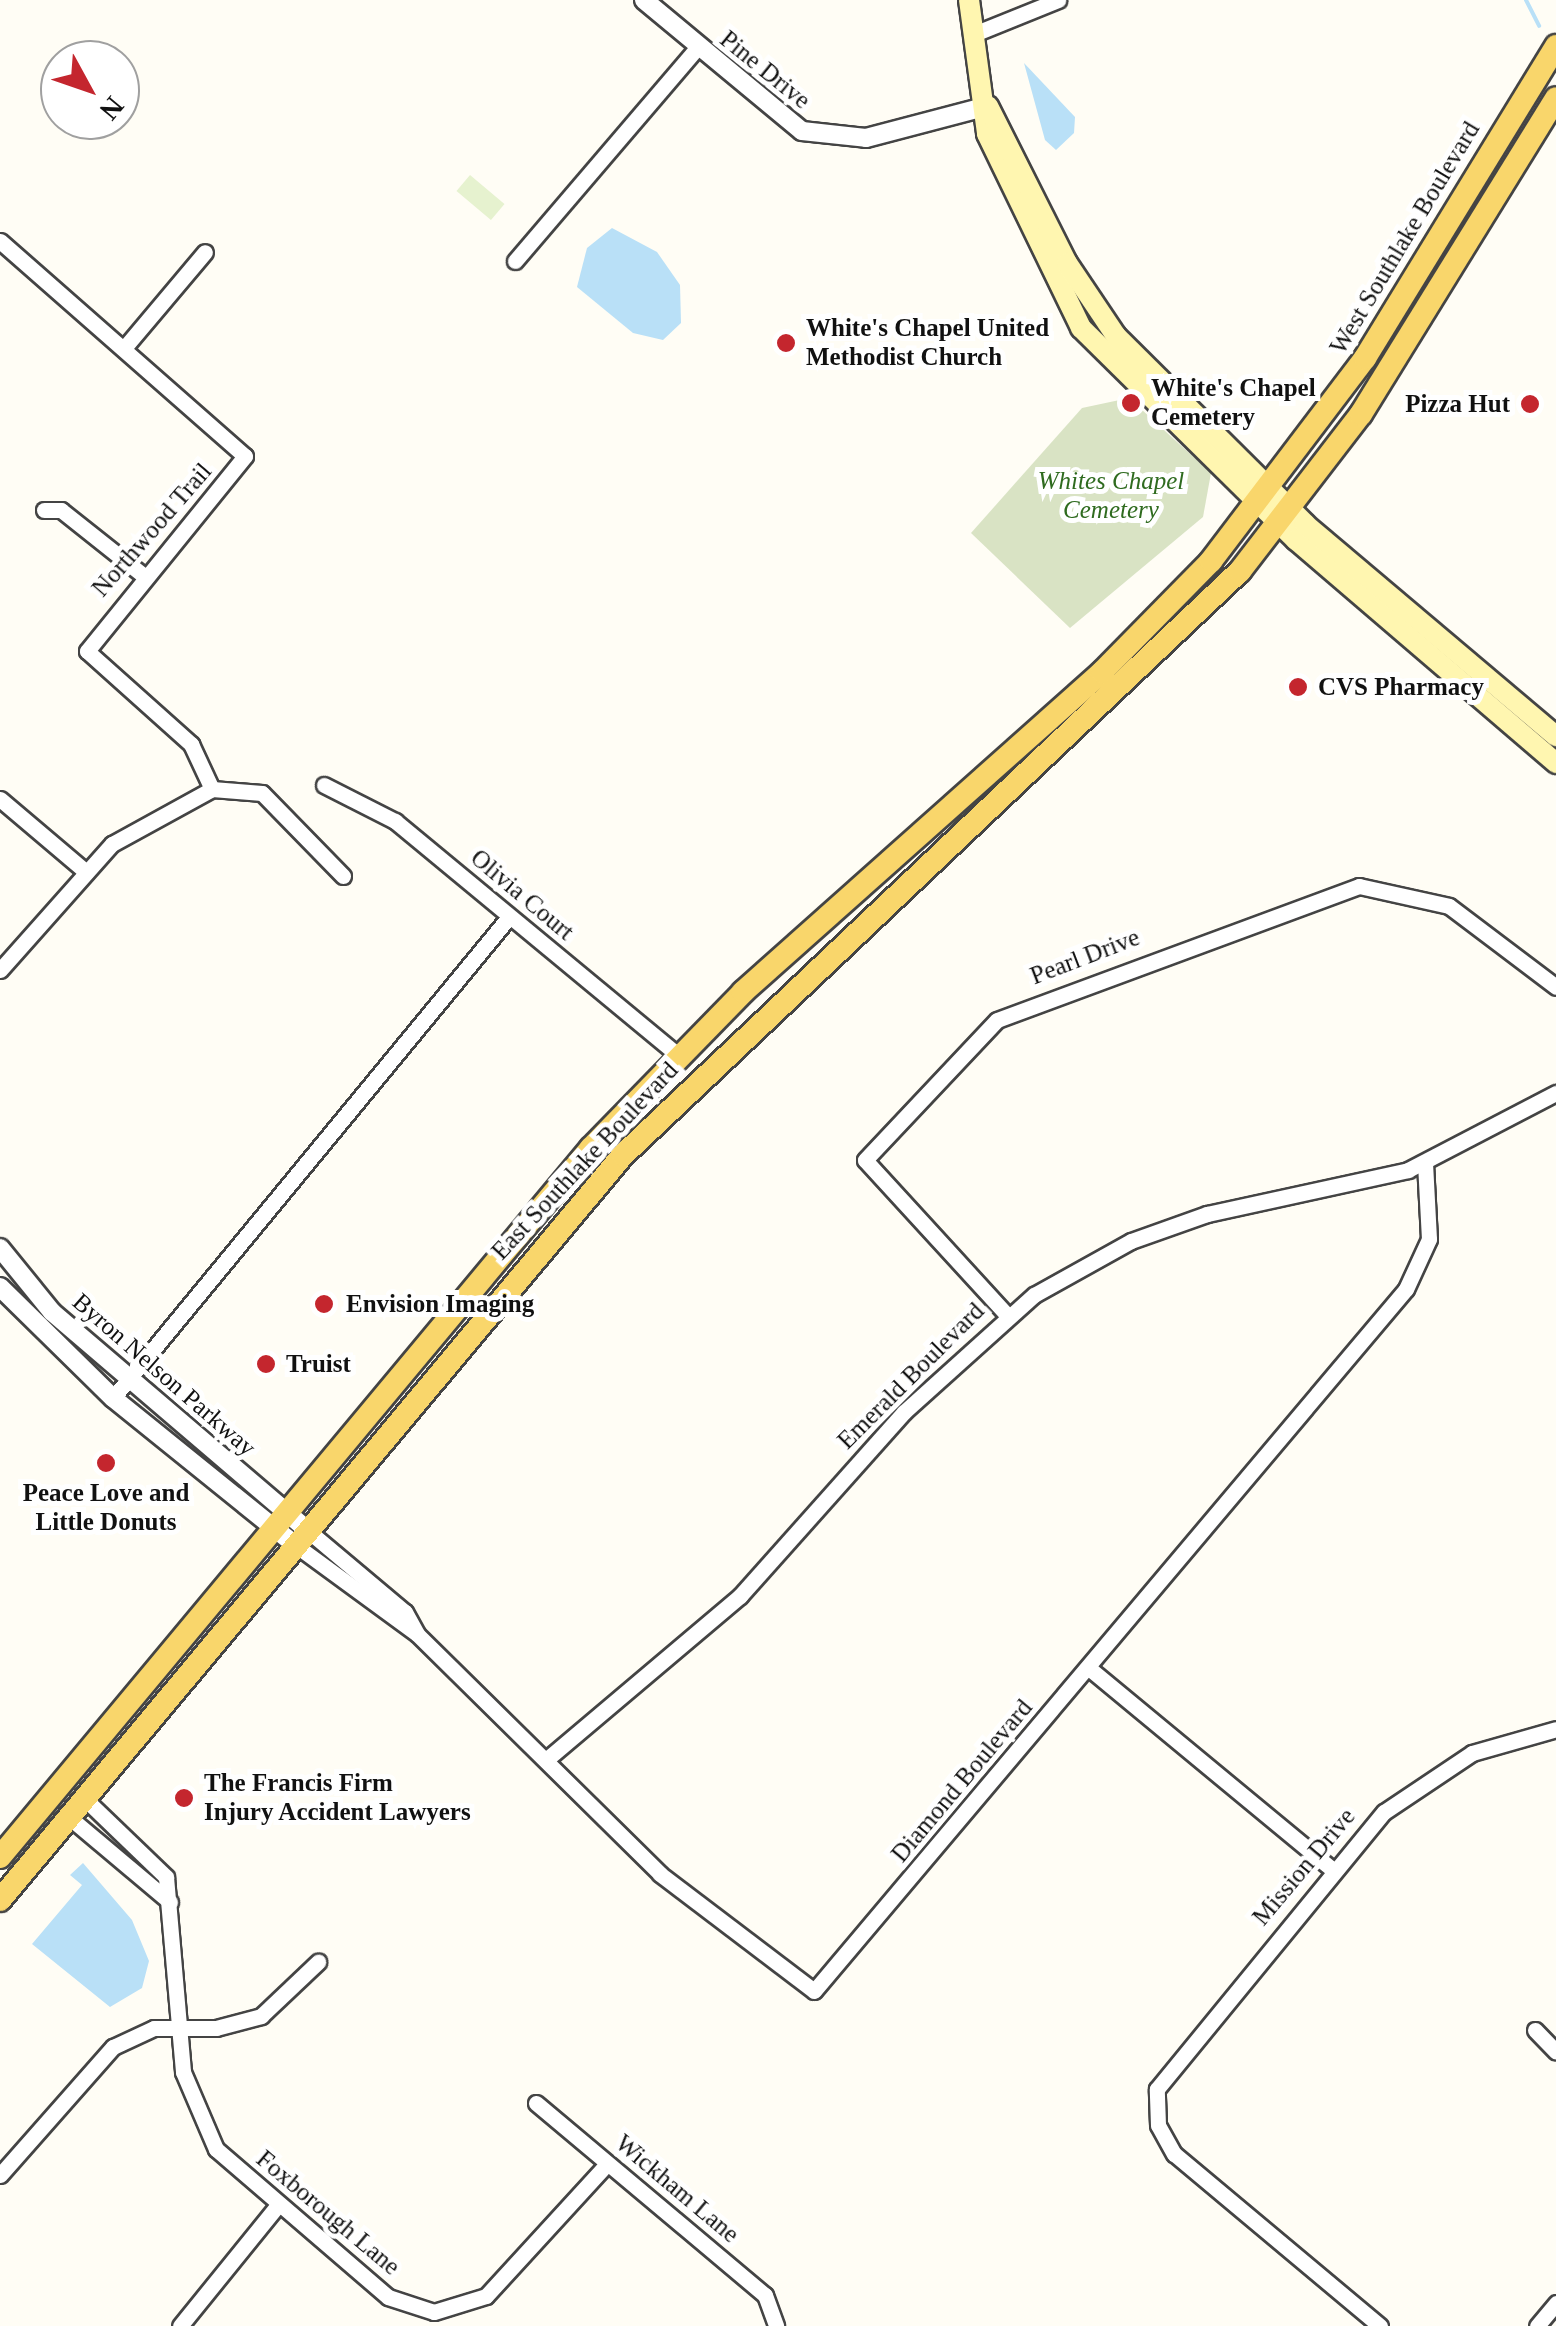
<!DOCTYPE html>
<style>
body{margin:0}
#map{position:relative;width:1556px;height:2326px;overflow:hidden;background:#fffdf5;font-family:Georgia,serif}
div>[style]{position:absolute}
.cemetery>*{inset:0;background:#d9e3c4}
.pitch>*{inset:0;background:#e6f2cf;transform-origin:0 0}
.water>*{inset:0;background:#b9e0f7}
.stream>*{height:4px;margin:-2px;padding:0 2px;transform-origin:2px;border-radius:2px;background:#b9e0f7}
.roads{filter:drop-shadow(2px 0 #444) drop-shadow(-2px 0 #444) drop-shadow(0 2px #444) drop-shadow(0 -2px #444)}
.minor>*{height:15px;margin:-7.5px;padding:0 7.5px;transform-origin:7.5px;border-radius:7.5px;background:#fff}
.tertiary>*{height:18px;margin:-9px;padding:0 9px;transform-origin:9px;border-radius:9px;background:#fff}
.secondary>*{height:20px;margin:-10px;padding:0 10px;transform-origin:10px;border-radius:10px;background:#fff6b0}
.primary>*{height:22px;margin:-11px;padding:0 11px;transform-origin:11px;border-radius:11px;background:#f9d66b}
.dots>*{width:28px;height:28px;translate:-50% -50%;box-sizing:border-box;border:5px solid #fff;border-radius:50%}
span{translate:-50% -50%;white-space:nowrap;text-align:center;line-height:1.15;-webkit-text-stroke:10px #fff;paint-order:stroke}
.street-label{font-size:25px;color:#111}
.poi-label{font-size:25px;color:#111;font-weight:700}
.left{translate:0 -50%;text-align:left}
.right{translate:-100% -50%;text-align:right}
.park-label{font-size:25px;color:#2f6b1f;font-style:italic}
.north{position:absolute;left:40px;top:40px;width:100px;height:100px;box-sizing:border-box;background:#fff;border:2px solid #a0a0a0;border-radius:50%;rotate:130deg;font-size:28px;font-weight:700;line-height:40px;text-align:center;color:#111}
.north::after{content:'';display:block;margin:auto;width:35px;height:45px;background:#c4262e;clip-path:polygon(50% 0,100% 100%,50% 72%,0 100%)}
</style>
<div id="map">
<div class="cemetery">
<i style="clip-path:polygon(1129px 398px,1211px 473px,1203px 517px,1070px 628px,971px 533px,1082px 408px)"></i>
</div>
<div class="pitch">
<i style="left:470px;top:175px;width:45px;height:21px;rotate:40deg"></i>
</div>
<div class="water">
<i style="clip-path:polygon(1024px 63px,1075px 117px,1074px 133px,1056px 150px,1045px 140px)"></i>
<i style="clip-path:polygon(612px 228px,657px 252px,680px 285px,681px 323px,663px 340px,633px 333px,577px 287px,587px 248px)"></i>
<i style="clip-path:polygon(83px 1863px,132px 1920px,149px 1961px,142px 1988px,110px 2007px,32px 1944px,82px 1885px,70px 1875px)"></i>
</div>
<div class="stream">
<i style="left:1526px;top:0;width:29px;rotate:63deg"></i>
</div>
<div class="roads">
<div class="minor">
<i style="left:974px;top:34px;width:91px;rotate:-22deg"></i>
<i style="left:0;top:241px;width:326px;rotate:41.3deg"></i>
<i style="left:245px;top:456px;width:251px;rotate:129deg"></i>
<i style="left:87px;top:651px;width:140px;rotate:41.8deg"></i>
<i style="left:191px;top:744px;width:50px;rotate:65deg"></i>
<i style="left:515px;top:261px;width:282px;rotate:-49.5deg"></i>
<i style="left:125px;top:347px;width:124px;rotate:-49.9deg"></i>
<i style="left:44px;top:510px;width:17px"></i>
<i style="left:61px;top:510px;width:106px;rotate:38.5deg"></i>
<i style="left:324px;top:785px;width:80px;rotate:26.9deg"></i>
<i style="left:395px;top:821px;width:369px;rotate:39.6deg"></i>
<i style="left:0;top:799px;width:113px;rotate:40.3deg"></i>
<i style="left:0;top:970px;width:169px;rotate:-48.4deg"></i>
<i style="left:112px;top:844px;width:114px;rotate:-28.8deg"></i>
<i style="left:212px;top:789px;width:50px;rotate:4.6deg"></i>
<i style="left:262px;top:793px;width:116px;rotate:45.7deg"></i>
<i style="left:1007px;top:1315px;width:210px;rotate:-132.5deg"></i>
<i style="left:865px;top:1160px;width:192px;rotate:-46.7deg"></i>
<i style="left:997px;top:1020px;width:386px;rotate:-20.3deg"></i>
<i style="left:1359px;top:886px;width:92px;rotate:12.5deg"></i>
<i style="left:1449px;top:906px;width:134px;rotate:37.1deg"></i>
<i style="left:113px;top:1398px;width:623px;rotate:-50.54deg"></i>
<i style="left:306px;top:1529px;width:129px;rotate:40deg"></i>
<i style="left:405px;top:1612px;width:25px;rotate:61deg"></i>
<i style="left:294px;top:1544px;width:152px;rotate:36.2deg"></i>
<i style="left:417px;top:1634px;width:342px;rotate:44.6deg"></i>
<i style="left:660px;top:1874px;width:193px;rotate:37.2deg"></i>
<i style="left:814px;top:1991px;width:918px;rotate:-49.86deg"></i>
<i style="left:1406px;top:1289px;width:55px;rotate:-65.3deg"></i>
<i style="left:1429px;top:1239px;width:76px;rotate:-93deg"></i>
<i style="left:1090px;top:1669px;width:315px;rotate:39.6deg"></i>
<i style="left:547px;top:1759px;width:253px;rotate:-40.2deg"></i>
<i style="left:740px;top:1596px;width:246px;rotate:-48.3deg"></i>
<i style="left:904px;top:1412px;width:175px;rotate:-42deg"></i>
<i style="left:1034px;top:1295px;width:111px;rotate:-29.1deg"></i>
<i style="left:1131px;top:1241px;width:81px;rotate:-19.6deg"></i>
<i style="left:1207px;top:1214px;width:206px;rotate:-12.3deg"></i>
<i style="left:1408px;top:1170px;width:167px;rotate:-27.5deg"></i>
<i style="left:84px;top:1798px;width:114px;rotate:43.9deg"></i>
<i style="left:166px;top:1877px;width:196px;rotate:85deg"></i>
<i style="left:183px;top:2072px;width:84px;rotate:66.8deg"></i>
<i style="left:216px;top:2149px;width:227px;rotate:40.7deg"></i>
<i style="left:388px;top:2297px;width:48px;rotate:18.1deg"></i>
<i style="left:434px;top:2312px;width:54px;rotate:-17.1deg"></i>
<i style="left:486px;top:2296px;width:179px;rotate:-47.5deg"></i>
<i style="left:69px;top:1817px;width:132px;rotate:40.1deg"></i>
<i style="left:1535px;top:2030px;width:30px;rotate:46deg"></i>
<i style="left:536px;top:2103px;width:299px;rotate:40deg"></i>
<i style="left:765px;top:2295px;width:33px;rotate:70deg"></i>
<i style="left:0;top:2175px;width:171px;rotate:-48.6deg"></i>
<i style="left:113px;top:2047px;width:45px;rotate:-24.9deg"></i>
<i style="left:154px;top:2028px;width:62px"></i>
<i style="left:216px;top:2028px;width:47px;rotate:-14.9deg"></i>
<i style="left:261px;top:2016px;width:79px;rotate:-43.5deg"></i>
<i style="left:180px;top:2326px;width:156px;rotate:-51deg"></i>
<i style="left:1380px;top:2326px;width:268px;rotate:-140.1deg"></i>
<i style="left:1174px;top:2154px;width:33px;rotate:-119deg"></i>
<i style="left:1158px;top:2125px;width:36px;rotate:-92deg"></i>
<i style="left:1157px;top:2089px;width:358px;rotate:-50.7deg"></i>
<i style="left:1384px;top:1812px;width:106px;rotate:-33.8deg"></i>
<i style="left:1472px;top:1753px;width:87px;rotate:-15.9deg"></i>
<i style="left:1537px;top:2326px;width:30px;rotate:-50deg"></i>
</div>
<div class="tertiary">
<i style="left:644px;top:0;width:205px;rotate:39.7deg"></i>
<i style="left:802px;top:131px;width:64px;rotate:6.2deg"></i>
<i style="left:866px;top:138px;width:126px;rotate:-14.7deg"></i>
<i style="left:0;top:1248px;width:82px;rotate:50.9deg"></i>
<i style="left:52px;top:1312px;width:334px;rotate:40.5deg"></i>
<i style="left:0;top:1287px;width:158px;rotate:44.5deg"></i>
<i style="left:113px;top:1398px;width:233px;rotate:38.9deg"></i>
</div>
<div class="secondary">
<i style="left:969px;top:0;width:135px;rotate:82.3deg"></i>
<i style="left:987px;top:134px;width:216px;rotate:64.1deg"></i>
<i style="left:1081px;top:328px;width:302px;rotate:44.6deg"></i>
<i style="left:1296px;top:540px;width:343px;rotate:40.6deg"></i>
<i style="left:988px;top:106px;width:176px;rotate:63.3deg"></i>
<i style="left:1067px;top:263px;width:88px;rotate:56.1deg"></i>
<i style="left:1116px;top:336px;width:267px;rotate:44.8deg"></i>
<i style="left:1305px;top:524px;width:329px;rotate:40.2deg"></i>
</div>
<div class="primary">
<i style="left:0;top:1857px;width:923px;rotate:-50.19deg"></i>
<i style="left:591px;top:1148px;width:218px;rotate:-45.7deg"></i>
<i style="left:743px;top:992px;width:481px;rotate:-41.7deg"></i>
<i style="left:1102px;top:672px;width:156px;rotate:-45.5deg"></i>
<i style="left:1211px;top:561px;width:255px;rotate:-52.8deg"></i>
<i style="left:1365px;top:358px;width:366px;rotate:-58.5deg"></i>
<i style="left:0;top:1900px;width:971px;rotate:-50.1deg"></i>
<i style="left:623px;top:1155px;width:850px;rotate:-43.43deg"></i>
<i style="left:1240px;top:571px;width:198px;rotate:-52.4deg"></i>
<i style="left:1361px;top:414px;width:371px;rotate:-58.3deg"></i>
</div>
</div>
<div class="dots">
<i style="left:786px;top:343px;background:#c4262e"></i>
<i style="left:1131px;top:403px;background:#c4262e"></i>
<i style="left:1530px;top:404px;background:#c4262e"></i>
<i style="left:1298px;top:687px;background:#c4262e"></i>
<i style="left:324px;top:1304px;background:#c4262e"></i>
<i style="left:266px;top:1364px;background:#c4262e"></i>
<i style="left:106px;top:1463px;background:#c4262e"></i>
<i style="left:184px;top:1798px;background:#c4262e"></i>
</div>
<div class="street-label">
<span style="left:765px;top:70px;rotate:39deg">Pine Drive</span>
<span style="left:1405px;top:238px;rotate:-59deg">West Southlake Boulevard</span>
<span style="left:152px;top:530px;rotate:-49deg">Northwood Trail</span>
<span style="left:522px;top:895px;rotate:40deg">Olivia Court</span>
<span style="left:1085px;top:957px;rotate:-21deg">Pearl Drive</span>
<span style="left:585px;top:1161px;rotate:-47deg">East Southlake Boulevard</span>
<span style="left:164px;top:1375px;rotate:41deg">Byron Nelson Parkway</span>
<span style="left:911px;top:1376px;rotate:-45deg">Emerald Boulevard</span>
<span style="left:962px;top:1781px;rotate:-50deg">Diamond Boulevard</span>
<span style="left:1304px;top:1867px;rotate:-50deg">Mission Drive</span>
<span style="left:677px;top:2189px;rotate:40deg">Wickham Lane</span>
<span style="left:328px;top:2213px;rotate:40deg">Foxborough Lane</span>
</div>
<div class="poi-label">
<span class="left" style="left:806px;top:343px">White's Chapel United<br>Methodist Church</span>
<span class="left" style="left:1151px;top:403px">White's Chapel<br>Cemetery</span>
<span class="right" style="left:1510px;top:404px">Pizza Hut</span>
<span class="left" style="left:1318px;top:687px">CVS Pharmacy</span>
<span class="left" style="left:346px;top:1304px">Envision Imaging</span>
<span class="left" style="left:286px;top:1364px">Truist</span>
<span style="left:106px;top:1508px">Peace Love and<br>Little Donuts</span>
<span class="left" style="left:204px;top:1798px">The Francis Firm<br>Injury Accident Lawyers</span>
</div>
<div class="park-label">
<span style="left:1111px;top:496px">Whites Chapel<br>Cemetery</span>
</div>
<div class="north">N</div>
</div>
